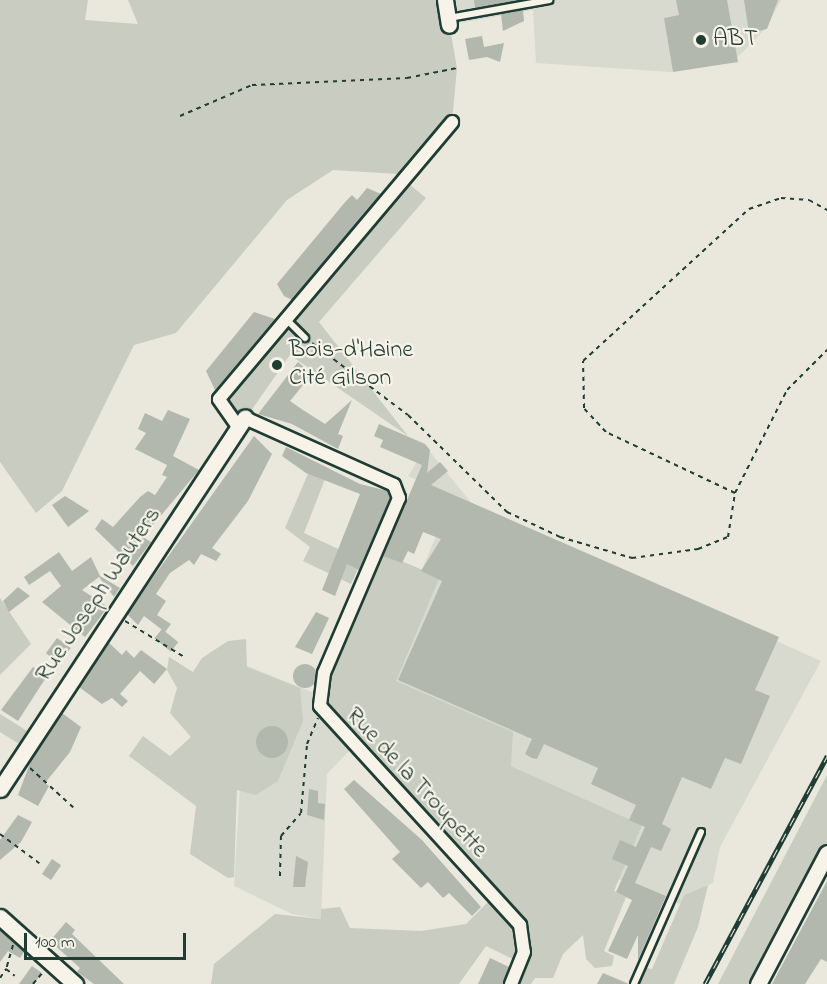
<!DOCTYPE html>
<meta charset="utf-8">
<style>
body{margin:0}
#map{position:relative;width:827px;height:984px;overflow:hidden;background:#eae8dd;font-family:"Indie Flower",sans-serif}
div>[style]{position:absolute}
.built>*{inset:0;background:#d9dacf}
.green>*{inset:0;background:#c8ccc1}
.building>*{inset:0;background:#b2b8ae;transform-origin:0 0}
.round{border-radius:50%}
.path>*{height:2px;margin-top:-1px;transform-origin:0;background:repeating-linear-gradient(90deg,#1f3d34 0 4.5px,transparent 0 9px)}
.roads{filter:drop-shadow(2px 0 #1f3d34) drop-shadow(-2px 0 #1f3d34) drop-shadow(0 2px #1f3d34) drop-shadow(0 -2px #1f3d34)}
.service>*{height:6px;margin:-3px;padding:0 3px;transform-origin:3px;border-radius:3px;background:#f7f3e8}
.minor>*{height:12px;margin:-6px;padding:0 6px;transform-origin:6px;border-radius:6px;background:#f7f3e8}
.tertiary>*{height:15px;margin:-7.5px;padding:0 7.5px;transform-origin:7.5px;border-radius:7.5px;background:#f7f3e8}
.rail>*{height:5px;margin-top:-2.5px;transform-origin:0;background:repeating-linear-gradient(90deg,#f7f3e8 0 9px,#1f3d34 0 18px);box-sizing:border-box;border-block:2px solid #1f3d34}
.dots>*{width:16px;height:16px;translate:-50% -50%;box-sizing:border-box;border:3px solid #f7f3e8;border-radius:50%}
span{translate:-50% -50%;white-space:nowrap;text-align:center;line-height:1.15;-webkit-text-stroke:4.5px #f7f3e8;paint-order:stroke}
.poi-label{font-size:24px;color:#1f3d34}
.left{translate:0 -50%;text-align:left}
.street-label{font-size:24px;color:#1f3d34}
.scale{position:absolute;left:24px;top:933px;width:162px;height:27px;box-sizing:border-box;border:3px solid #1f3d34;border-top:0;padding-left:8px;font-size:18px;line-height:21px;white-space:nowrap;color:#1f3d34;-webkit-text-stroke:4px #f7f3e8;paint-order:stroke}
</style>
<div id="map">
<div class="built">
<i style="clip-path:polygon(445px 0,781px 0,766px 28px,735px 60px,670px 72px,536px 63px,533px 10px,449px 25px)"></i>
<i style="clip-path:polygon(426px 447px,473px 505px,821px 661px,720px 847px,713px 883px,684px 895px,680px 904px,618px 879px,641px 825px,511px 766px,395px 681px,440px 577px,422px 569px,453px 496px,408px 476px)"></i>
<i style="clip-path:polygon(247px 666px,319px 695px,353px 747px,327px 774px,321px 919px,292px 914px,234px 886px)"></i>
</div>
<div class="green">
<i style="clip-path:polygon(0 0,88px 0,85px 20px,138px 24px,128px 0,445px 0,457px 68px,452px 122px,403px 179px,426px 198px,319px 322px,408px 436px,290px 355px,239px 428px,220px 405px,403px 180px,398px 174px,333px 170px,287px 200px,176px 333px,134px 345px,62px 491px,36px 513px,0 462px)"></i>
<i style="clip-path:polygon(309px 471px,325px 479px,304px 533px,362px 560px,351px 584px,303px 561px,310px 547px,285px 528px)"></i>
<i style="clip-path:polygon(377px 551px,440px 577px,396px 681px,513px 732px,511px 766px,642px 825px,614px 891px,626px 897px,604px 951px,614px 956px,612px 966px,595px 968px,586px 959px,583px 935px,563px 954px,553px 978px,535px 978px,531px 984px,511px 984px,521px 963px,486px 946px,459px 984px,211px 984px,214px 964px,275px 914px,321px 919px,321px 909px,340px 907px,350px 928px,421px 931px,466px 924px,493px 897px,329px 722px,319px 695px)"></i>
<i style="clip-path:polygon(0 598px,31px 644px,0 675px)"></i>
<i style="clip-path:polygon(246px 639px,247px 667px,300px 688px,303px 721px,278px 781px,256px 795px,237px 790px,234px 877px,228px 878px,190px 854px,196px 806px,129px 756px,143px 736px,170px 756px,191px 737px,170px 713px,177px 688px,167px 670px,169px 657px,193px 672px,202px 658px,228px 641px)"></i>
<i style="clip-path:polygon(0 714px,32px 734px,24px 747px,0 732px)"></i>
<i style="clip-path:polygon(827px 775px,827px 853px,758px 984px,718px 984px)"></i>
<i style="clip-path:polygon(708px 885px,698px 927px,674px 984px,634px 984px,641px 967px,652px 969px,684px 895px)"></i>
</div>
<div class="building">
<i style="clip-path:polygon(474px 0,519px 0,475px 8px)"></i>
<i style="clip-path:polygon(676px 0,727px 0,738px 62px,673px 72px,664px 18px,679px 15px)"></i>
<i style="clip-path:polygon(744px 0,778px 0,767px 29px,749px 33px)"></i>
<i style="clip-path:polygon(523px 10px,524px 21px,503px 31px,501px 14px)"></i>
<i style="clip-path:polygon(482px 36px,484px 47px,504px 43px,500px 62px,487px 57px,469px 60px,465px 39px)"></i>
<i style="clip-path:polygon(367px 188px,381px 194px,292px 300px,284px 296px,277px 284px,346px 201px,352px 195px,357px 200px)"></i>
<i style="clip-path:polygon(254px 312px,275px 319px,215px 390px,206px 371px)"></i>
<i style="clip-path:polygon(298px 362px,312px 374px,290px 401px,303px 410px,325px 424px,352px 400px,338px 434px,343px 436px,338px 449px,292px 424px,258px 414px)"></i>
<i style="clip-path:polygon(168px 410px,190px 419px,173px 456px,199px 470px,143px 537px,151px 542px,133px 566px,95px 529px,102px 519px,113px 527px,140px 497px,148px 491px,155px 495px,167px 477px,162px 475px,167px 465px,135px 449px,146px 433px,138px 429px,145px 413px,162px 421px)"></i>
<i style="clip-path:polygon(379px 424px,425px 444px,430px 450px,427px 473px,440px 462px,448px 471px,431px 485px,779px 637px,755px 690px,770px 696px,741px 764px,725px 758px,711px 789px,682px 777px,662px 824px,671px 829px,661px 851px,651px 847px,635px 883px,666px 896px,638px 960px,638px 935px,627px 959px,608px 951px,632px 900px,616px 892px,628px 866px,612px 859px,620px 840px,636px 847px,645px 827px,629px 820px,636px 805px,591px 784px,598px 768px,544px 744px,537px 759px,532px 758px,525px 754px,532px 739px,398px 680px,442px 581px,421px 571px,441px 539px,423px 532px,414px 554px,408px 551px,402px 563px,383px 556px,422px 465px,380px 447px,383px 440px,374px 436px)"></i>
<i style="clip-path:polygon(254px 436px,272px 454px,248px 501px,212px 548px,221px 554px,216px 561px,201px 554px,194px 565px,189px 560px,170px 573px,156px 594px,166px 601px,157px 615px,171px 624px,165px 632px,144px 616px,138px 625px,127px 614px)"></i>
<i style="clip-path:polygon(286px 447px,360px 484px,388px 491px,390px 498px,359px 570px,347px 564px,335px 596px,322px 590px,360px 494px,306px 473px,282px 456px)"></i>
<i style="clip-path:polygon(65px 496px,89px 511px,68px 527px,52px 505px)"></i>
<i style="clip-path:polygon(59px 552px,72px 571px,91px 557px,100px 576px,120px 588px,114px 597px,99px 577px,82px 590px,108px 607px,85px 637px,42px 602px,61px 586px,50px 571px,29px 585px,24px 577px)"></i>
<i style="clip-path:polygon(18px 587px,30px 596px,9px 612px,3px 601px)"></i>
<i style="clip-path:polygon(316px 612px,329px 618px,312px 654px,295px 647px)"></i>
<i style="left:162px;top:629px;width:21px;height:12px;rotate:39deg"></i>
<i style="left:57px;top:638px;width:17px;height:19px;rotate:36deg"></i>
<i style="clip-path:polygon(108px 642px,122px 655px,126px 650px,134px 658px,141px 650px,167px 669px,154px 684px,140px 671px,120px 694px,128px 701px,122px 707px,112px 698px,102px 704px,79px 687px)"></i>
<i class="round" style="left:293px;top:664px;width:24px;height:24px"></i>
<i style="clip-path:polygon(33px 667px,47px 676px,18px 721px,1px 710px)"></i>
<i style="clip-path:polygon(62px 713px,81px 727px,70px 752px,45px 783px,49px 786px,38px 806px,18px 795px,32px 758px)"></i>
<i class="round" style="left:256px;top:726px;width:32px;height:32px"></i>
<i style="clip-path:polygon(354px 780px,422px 840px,481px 907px,472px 916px,449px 893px,443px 898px,428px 882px,421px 888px,392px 859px,400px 852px,344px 789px)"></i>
<i style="clip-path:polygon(309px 789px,318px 791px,318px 803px,325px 804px,324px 820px,307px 815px)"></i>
<i style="clip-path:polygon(18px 815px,32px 822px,21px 842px,0 860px,0 840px)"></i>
<i style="clip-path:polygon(296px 856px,308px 862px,305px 887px,293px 887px)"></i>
<i style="left:52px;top:859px;width:11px;height:18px;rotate:34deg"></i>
<i style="clip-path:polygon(827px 881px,827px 962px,821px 959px,805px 984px,772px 984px)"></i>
<i style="clip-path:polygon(66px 922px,75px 930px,72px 934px,124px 984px,94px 984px,77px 972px,80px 968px,50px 941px)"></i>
<i style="clip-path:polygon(0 930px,24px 952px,20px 958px,8px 951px,0 962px)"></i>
<i style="clip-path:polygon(490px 958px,509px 967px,503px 984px,478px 984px)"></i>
<i style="clip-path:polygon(32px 966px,42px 973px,34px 984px,19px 984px)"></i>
<i style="clip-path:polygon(603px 973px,629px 984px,597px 984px)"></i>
</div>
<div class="path">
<i style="left:180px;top:116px;width:78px;rotate:-23.3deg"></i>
<i style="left:252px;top:85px;width:155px;rotate:-2.6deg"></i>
<i style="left:407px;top:78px;width:51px;rotate:-11.3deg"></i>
<i style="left:312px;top:343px;width:120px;rotate:36.9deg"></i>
<i style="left:408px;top:415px;width:139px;rotate:44.4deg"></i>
<i style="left:507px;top:512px;width:59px;rotate:25.3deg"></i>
<i style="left:560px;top:537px;width:75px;rotate:16.3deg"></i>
<i style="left:632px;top:558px;width:67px;rotate:-7.8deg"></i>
<i style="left:698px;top:549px;width:32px;rotate:-22deg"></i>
<i style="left:728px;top:537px;width:45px;rotate:-81deg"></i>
<i style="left:735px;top:493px;width:115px;rotate:-63.2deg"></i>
<i style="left:787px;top:390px;width:57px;rotate:-45deg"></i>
<i style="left:735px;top:493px;width:143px;rotate:-154.7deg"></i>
<i style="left:606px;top:432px;width:33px;rotate:-133deg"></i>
<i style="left:584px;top:408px;width:47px;rotate:-91.2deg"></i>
<i style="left:583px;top:361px;width:225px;rotate:-42.5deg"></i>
<i style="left:749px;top:209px;width:34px;rotate:-19deg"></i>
<i style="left:781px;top:198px;width:28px;rotate:4deg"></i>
<i style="left:809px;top:200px;width:21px;rotate:29deg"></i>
<i style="left:125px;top:621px;width:71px;rotate:31.2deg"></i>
<i style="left:30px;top:768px;width:59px;rotate:42.3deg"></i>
<i style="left:0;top:834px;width:49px;rotate:36.6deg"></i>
<i style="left:280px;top:876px;width:40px;rotate:-88.6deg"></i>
<i style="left:281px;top:836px;width:30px;rotate:-49deg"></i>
<i style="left:301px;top:813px;width:69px;rotate:-85deg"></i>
<i style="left:307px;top:744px;width:28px;rotate:-67deg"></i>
<i style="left:13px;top:945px;width:25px;rotate:106deg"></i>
<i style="left:6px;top:969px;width:11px;rotate:38deg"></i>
<i style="left:0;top:978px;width:11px;rotate:-56deg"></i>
<i style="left:33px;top:984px;width:16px;rotate:-50deg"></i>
</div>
<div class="roads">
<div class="service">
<i style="left:449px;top:18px;width:102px;rotate:-10.2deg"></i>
<i style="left:286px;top:319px;width:27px;rotate:45deg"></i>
<i style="left:634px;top:984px;width:166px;rotate:-66.2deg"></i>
</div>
<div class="minor">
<i style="left:245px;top:418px;width:163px;rotate:24.2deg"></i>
<i style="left:394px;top:485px;width:14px;rotate:69deg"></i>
<i style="left:399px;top:498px;width:190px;rotate:113.2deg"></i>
<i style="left:324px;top:673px;width:33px;rotate:97deg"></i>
<i style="left:320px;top:706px;width:297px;rotate:47.6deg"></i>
<i style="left:520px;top:925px;width:27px;rotate:82deg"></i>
<i style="left:524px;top:952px;width:35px;rotate:112deg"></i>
<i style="left:239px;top:428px;width:35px;rotate:-125deg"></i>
<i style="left:219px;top:399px;width:362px;rotate:-49.9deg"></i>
</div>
<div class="tertiary">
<i style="left:445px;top:0;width:25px;rotate:81deg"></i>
<i style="left:0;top:789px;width:445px;rotate:-56.6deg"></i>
<i style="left:0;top:917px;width:101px;rotate:41.8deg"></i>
<i style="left:758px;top:984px;width:148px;rotate:-62.2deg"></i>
</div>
</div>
<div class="rail">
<i style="left:705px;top:984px;width:259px;rotate:-61.8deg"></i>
</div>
<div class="dots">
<i style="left:701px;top:40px;background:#1f3d34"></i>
<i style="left:277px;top:365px;background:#1f3d34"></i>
</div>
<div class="poi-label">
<span class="left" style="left:713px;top:40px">ABT</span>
<span class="left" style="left:289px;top:365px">Bois-d'Haine<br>Cité Gilson</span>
</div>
<div class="street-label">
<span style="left:99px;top:595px;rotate:-56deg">Rue Joseph Wauters</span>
<span style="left:416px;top:783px;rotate:47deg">Rue de la Troupette</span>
</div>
<div class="scale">100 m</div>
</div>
